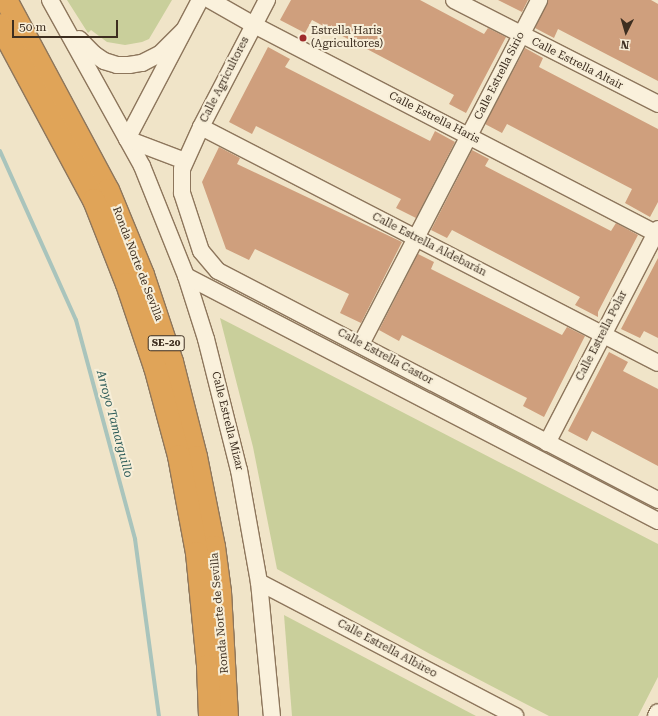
<!DOCTYPE html>
<meta charset="utf-8">
<style>
body{margin:0}
#map{position:relative;width:658px;height:716px;overflow:hidden;background:#f0e4c8;font-family:"Roboto Serif",serif}
div>[style]{position:absolute}
.green>*{inset:0;background:#c9cf9b}
.stream>*{height:4px;margin:-2px;padding:0 2px;transform-origin:2px;border-radius:2px;background:#a9c4bc}
.building>*{inset:0;background:#cf9f7d}
.roads{filter:drop-shadow(1px 0 #8d765c) drop-shadow(-1px 0 #8d765c) drop-shadow(0 1px #8d765c) drop-shadow(0 -1px #8d765c)}
.minor>*{height:16px;margin:-8px;padding:0 8px;transform-origin:8px;border-radius:8px;background:#faf1dc}
.highway>*{height:22px;margin:-11px;padding:0 11px;transform-origin:11px;border-radius:11px;background:#e0a458}
.dots>*{width:11px;height:11px;translate:-50% -50%;box-sizing:border-box;border:2px solid #f7eed8;border-radius:50%}
span{translate:-50% -50%;white-space:nowrap;text-align:center;line-height:1.15;-webkit-text-stroke:4px #f7eed8;paint-order:stroke}
.shield-label span{padding:1px 3px;background:#f7eed8;border:1px solid;border-radius:3px;-webkit-text-stroke-width:0}
.shield-label{font-size:10px;color:#3d2e20;font-weight:700}
.poi-label{font-size:11px;color:#3d2e20}
.left{translate:0 -50%;text-align:left}
.street-label{font-size:11px;color:#3d2e20}
.water-label{font-size:12px;color:#2f5d5a;font-style:italic}
.north{position:absolute;left:606px;top:12px;width:40px;height:40px;-webkit-text-stroke:3px #f7eed8;paint-order:stroke;rotate:185deg;font-size:11px;font-weight:700;line-height:16px;text-align:center;color:#3d2e20}
.north::after{content:'';display:block;margin:auto;width:14px;height:18px;background:#3d2e20;clip-path:polygon(50% 0,100% 100%,50% 72%,0 100%)}
.scale{position:absolute;left:12px;top:20px;width:106px;height:18px;box-sizing:border-box;border:2px solid #3d2e20;border-top:0;padding-left:5px;font-size:12px;line-height:14px;white-space:nowrap;color:#3d2e20;-webkit-text-stroke:3px #f7eed8;paint-order:stroke}
</style>
<div id="map">
<div class="green">
<i style="clip-path:polygon(67px 0,172px 0,149px 39px,142px 42px,125px 45px,107px 42px,91px 30px,88px 33px)"></i>
<i style="clip-path:polygon(220px 318px,658px 544px,658px 677px,638px 716px,549px 716px,430px 654px,277px 569px,253px 447px)"></i>
<i style="clip-path:polygon(284px 615px,476px 716px,292px 716px)"></i>
</div>
<div class="stream">
<i style="left:0;top:151px;width:185px;rotate:65.8deg"></i>
<i style="left:76px;top:320px;width:227px;rotate:74.9deg"></i>
<i style="left:135px;top:539px;width:179px;rotate:82.3deg"></i>
</div>
<div class="building">
<i style="clip-path:polygon(291px 0,420px 0,484px 34px,488px 28px,506px 37px,466px 113px,449px 104px,454px 95px,312px 20px,305px 33px,280px 20px)"></i>
<i style="clip-path:polygon(498px 0,528px 0,522px 12px)"></i>
<i style="clip-path:polygon(548px 0,651px 0,658px 4px,658px 81px,558px 29px,554px 38px,535px 28px)"></i>
<i style="clip-path:polygon(268px 47px,290px 59px,285px 67px,430px 141px,435px 131px,455px 142px,416px 218px,396px 208px,401px 199px,256px 126px,252px 134px,229px 122px)"></i>
<i style="clip-path:polygon(525px 48px,543px 58px,539px 67px,658px 129px,658px 202px,650px 217px,625px 203px,632px 189px,507px 124px,502px 133px,485px 124px)"></i>
<i style="clip-path:polygon(219px 147px,240px 158px,237px 164px,402px 242px,361px 323px,340px 313px,349px 294px,255px 249px,249px 260px,226px 249px,202px 182px)"></i>
<i style="clip-path:polygon(472px 150px,489px 159px,485px 166px,611px 231px,616px 223px,638px 235px,598px 312px,598px 317px,575px 305px,580px 297px,452px 230px,447px 238px,431px 230px)"></i>
<i style="clip-path:polygon(418px 254px,434px 262px,431px 269px,562px 335px,567px 327px,585px 336px,544px 417px,523px 406px,527px 398px,402px 335px,399px 341px,379px 330px)"></i>
<i style="clip-path:polygon(658px 258px,658px 338px,644px 331px,640px 338px,621px 329px)"></i>
<i style="clip-path:polygon(609px 352px,628px 362px,623px 371px,658px 389px,658px 466px,592px 431px,587px 441px,568px 431px)"></i>
</div>
<div class="roads">
<div class="minor">
<i style="left:50px;top:0;width:190px;rotate:61deg"></i>
<i style="left:142px;top:166px;width:118px;rotate:68.2deg"></i>
<i style="left:186px;top:276px;width:66px;rotate:72.4deg"></i>
<i style="left:206px;top:339px;width:135px;rotate:75.9deg"></i>
<i style="left:239px;top:470px;width:114px;rotate:79.9deg"></i>
<i style="left:259px;top:582px;width:135px;rotate:84.5deg"></i>
<i style="left:210px;top:0;width:51px;rotate:29.6deg"></i>
<i style="left:254px;top:25px;width:455px;rotate:27.4deg"></i>
<i style="left:267px;top:0;width:143px;rotate:117.5deg"></i>
<i style="left:201px;top:127px;width:46px;rotate:114.3deg"></i>
<i style="left:182px;top:169px;width:24px;rotate:90deg"></i>
<i style="left:182px;top:193px;width:61px;rotate:71.9deg"></i>
<i style="left:201px;top:251px;width:26px;rotate:50deg"></i>
<i style="left:218px;top:271px;width:496px;rotate:27.5deg"></i>
<i style="left:454px;top:0;width:229px;rotate:27deg"></i>
<i style="left:79px;top:39px;width:21px;rotate:45deg"></i>
<i style="left:94px;top:54px;width:12px;rotate:35deg"></i>
<i style="left:104px;top:61px;width:14px;rotate:17deg"></i>
<i style="left:117px;top:65px;width:12px"></i>
<i style="left:129px;top:65px;width:13px;rotate:-9deg"></i>
<i style="left:142px;top:63px;width:20px;rotate:-27deg"></i>
<i style="left:160px;top:54px;width:33px;rotate:-45deg"></i>
<i style="left:201px;top:127px;width:514px;rotate:27.31deg"></i>
<i style="left:127px;top:139px;width:157px;rotate:-62.3deg"></i>
<i style="left:127px;top:139px;width:62px;rotate:20.8deg"></i>
<i style="left:186px;top:276px;width:532px;rotate:27.43deg"></i>
<i style="left:361px;top:344px;width:387px;rotate:-62.6deg"></i>
<i style="left:547px;top:443px;width:241px;rotate:-62.6deg"></i>
<i style="left:259px;top:582px;width:289px;rotate:27.6deg"></i>
<i style="left:656px;top:716px;width:4px;rotate:-63deg"></i>
</div>
<div class="highway">
<i style="left:6px;top:0;width:216px;rotate:61.8deg"></i>
<i style="left:108px;top:190px;width:92px;rotate:67.6deg"></i>
<i style="left:143px;top:275px;width:92px;rotate:71.6deg"></i>
<i style="left:172px;top:362px;width:98px;rotate:75.8deg"></i>
<i style="left:196px;top:457px;width:92px;rotate:78.7deg"></i>
<i style="left:214px;top:547px;width:45px;rotate:82.4deg"></i>
<i style="left:220px;top:592px;width:124px;rotate:86.8deg"></i>
<i style="left:0;top:25px;width:199px;rotate:61.8deg"></i>
<i style="left:94px;top:200px;width:90px;rotate:68.6deg"></i>
<i style="left:127px;top:284px;width:88px;rotate:71.4deg"></i>
<i style="left:155px;top:367px;width:92px;rotate:74.9deg"></i>
<i style="left:179px;top:456px;width:99px;rotate:79.5deg"></i>
<i style="left:197px;top:553px;width:114px;rotate:84.4deg"></i>
<i style="left:208px;top:666px;width:50px;rotate:87.7deg"></i>
</div>
</div>
<div class="dots">
<i style="left:303px;top:38px;background:#9e2a2b"></i>
</div>
<div class="shield-label">
<span style="left:166px;top:343px">SE-20</span>
</div>
<div class="poi-label">
<span class="left" style="left:311px;top:38px">Estrella Haris<br>(Agricultores)</span>
</div>
<div class="street-label">
<span style="left:577px;top:64px;rotate:27deg">Calle Estrella Altair</span>
<span style="left:500px;top:76px;rotate:-63deg">Calle Estrella Sirio</span>
<span style="left:225px;top:80px;rotate:-63deg">Calle Agricultores</span>
<span style="left:434px;top:118px;rotate:27deg">Calle Estrella Haris</span>
<span style="left:429px;top:245px;rotate:27deg">Calle Estrella Aldebarán</span>
<span style="left:137px;top:264px;rotate:69deg">Ronda Norte de Sevilla</span>
<span style="left:602px;top:336px;rotate:-63deg">Calle Estrella Polar</span>
<span style="left:385px;top:357px;rotate:28deg">Calle Estrella Castor</span>
<span style="left:227px;top:421px;rotate:76deg">Calle Estrella Mizar</span>
<span style="left:220px;top:613px;rotate:-95deg">Ronda Norte de Sevilla</span>
<span style="left:387px;top:649px;rotate:28deg">Calle Estrella Albireo</span>
</div>
<div class="water-label">
<span style="left:114px;top:424px;rotate:75deg">Arroyo Tamarguillo</span>
</div>
<div class="north">N</div>
<div class="scale">50 m</div>
</div>
